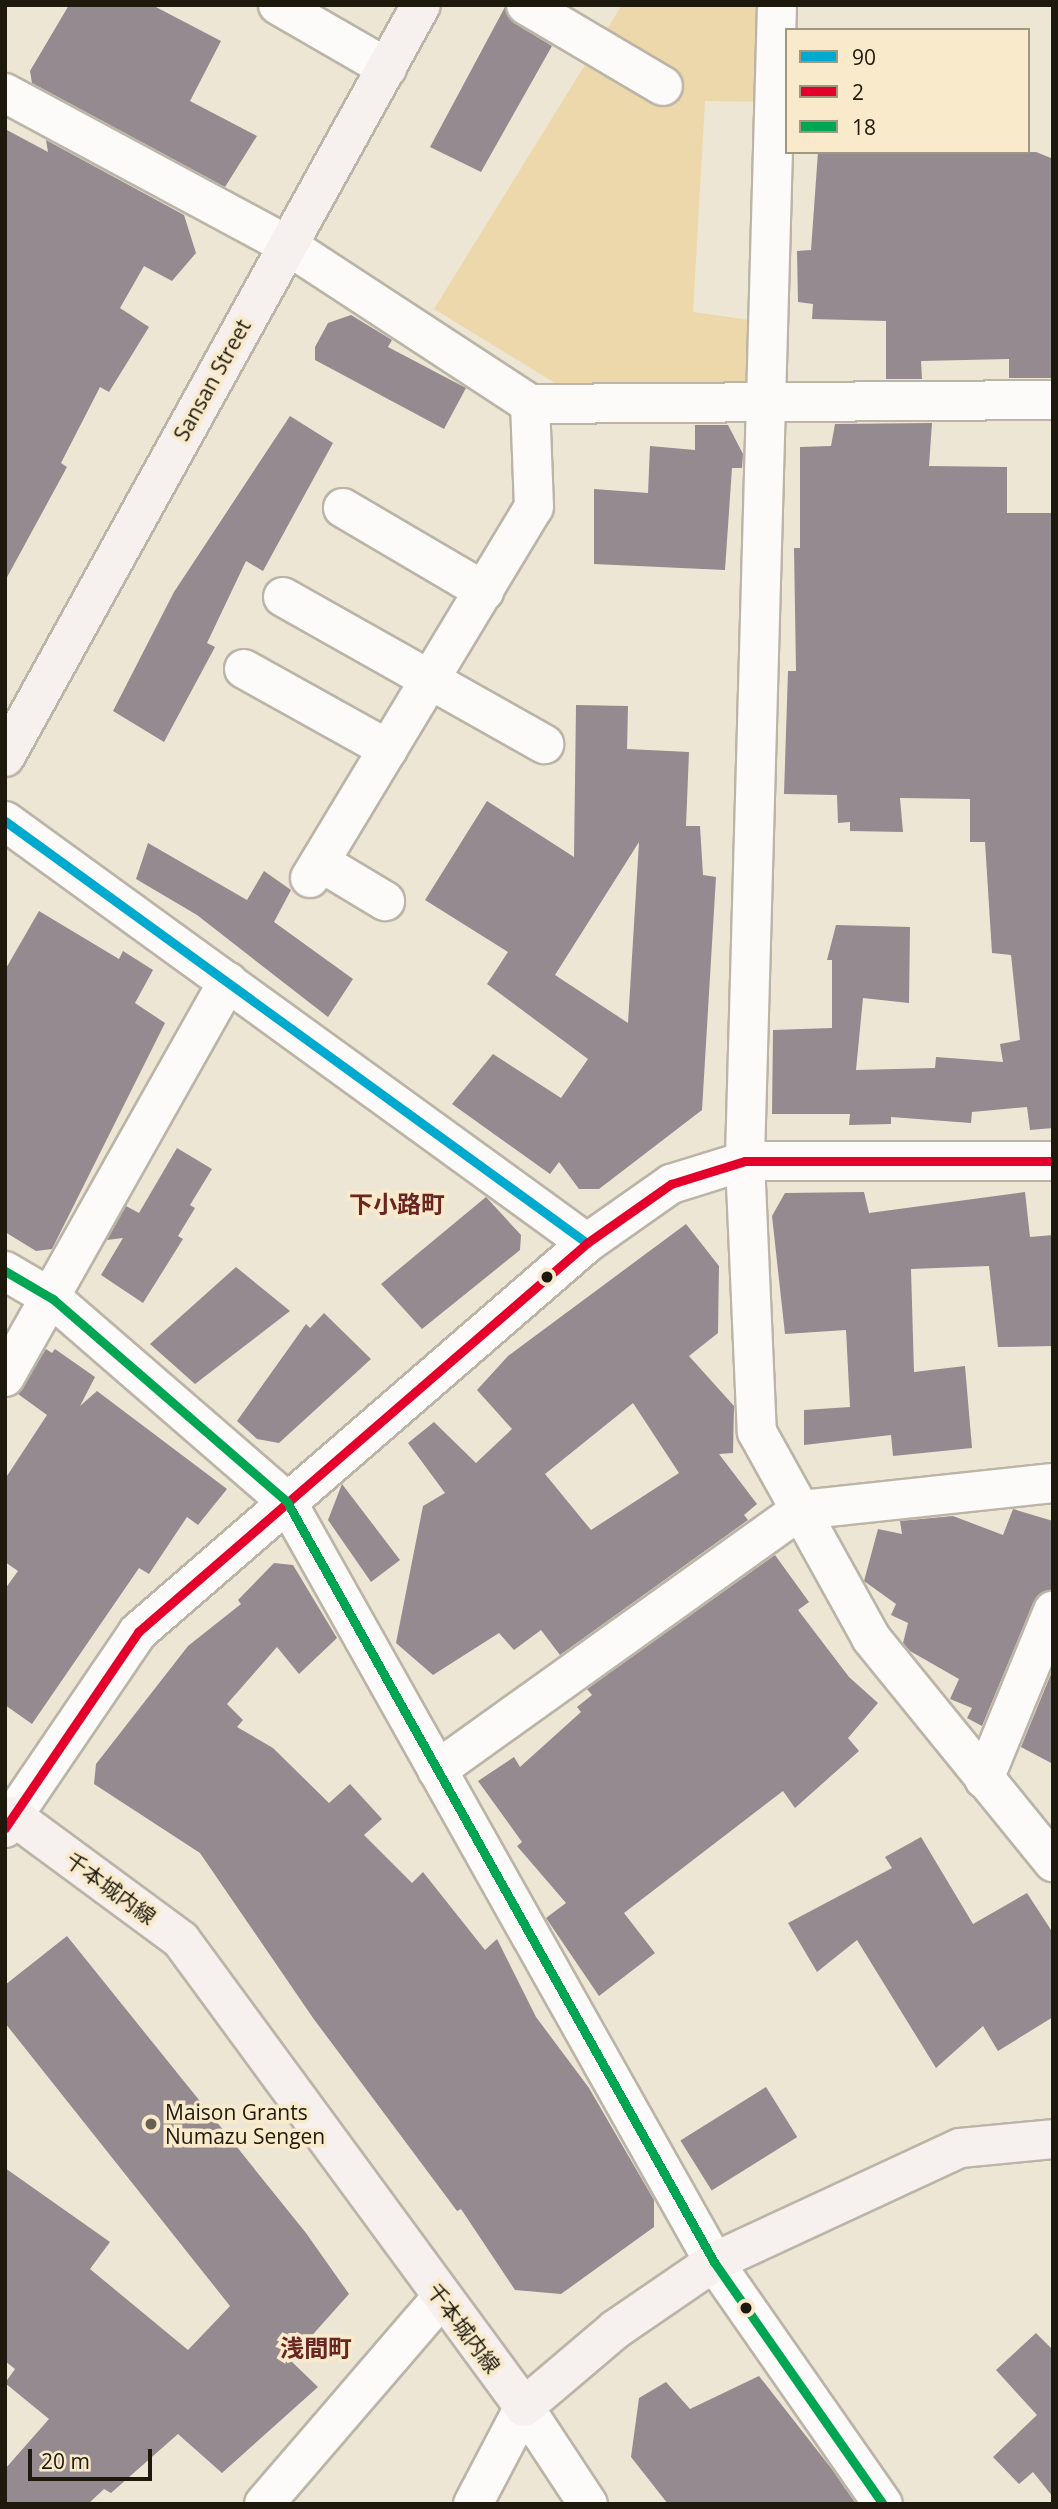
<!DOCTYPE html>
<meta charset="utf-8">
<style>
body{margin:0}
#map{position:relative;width:1058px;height:2509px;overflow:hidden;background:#eee6d4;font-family:"Open Sans","Noto Sans JP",sans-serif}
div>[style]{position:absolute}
.green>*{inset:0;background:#ecd8aa}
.building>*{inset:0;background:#948a8f;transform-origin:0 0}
.roads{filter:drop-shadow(2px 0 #bbb4a7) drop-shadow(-2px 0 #bbb4a7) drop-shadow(0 2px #bbb4a7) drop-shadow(0 -2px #bbb4a7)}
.minor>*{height:38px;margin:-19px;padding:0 19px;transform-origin:19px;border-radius:19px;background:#fcfbf9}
.major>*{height:38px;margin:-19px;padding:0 19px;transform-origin:19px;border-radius:19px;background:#f6f0ee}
.bus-1>*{height:9px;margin:-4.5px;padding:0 4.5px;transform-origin:4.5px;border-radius:4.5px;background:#00a9ce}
.bus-2>*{height:9px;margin:-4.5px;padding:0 4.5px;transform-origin:4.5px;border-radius:4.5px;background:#e4002b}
.bus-3>*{height:9px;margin:-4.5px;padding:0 4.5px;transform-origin:4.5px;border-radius:4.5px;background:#00a651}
.dots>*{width:19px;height:19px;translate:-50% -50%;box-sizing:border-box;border:4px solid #f8eaca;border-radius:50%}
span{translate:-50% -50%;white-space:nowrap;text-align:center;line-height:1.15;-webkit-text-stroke:7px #f8eaca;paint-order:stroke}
.street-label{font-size:21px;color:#1e190d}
.poi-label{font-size:21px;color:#1e190d}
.left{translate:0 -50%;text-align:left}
.quarter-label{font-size:24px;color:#6a2523;font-weight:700}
.frame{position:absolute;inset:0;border:7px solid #1e190d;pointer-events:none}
.legend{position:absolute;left:785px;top:28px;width:245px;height:126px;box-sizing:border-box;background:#f8eaca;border:2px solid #a1967e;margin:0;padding:9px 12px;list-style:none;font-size:21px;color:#1e190d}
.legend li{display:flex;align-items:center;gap:14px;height:35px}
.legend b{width:35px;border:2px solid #a1967e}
.scale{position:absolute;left:28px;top:2449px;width:124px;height:32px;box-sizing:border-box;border:4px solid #1e190d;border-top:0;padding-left:9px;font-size:21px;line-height:24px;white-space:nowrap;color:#1e190d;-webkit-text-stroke:5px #f8eaca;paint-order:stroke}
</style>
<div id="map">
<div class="green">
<i style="clip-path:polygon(622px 5px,771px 5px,765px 102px,705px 101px,693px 312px,757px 321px,760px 393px,563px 388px,434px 309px)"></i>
</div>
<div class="building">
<i style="clip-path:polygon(69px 5px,152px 5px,221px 41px,190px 101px,257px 136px,225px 187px,32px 83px,30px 71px)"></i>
<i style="clip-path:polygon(505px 7px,514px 23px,552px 46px,481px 172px,430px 147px)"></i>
<i style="clip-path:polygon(5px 129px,48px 152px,46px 140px,184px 215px,196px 253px,172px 281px,144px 266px,120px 308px,149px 327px,109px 392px,100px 387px,61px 463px,67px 467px,5px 581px)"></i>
<i style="clip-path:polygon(818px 152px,1036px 152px,1051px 158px,1053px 378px,1009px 378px,1009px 359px,921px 361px,922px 379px,886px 379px,886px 321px,812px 319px,813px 304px,798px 302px,797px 251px,811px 250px)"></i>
<i style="clip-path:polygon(351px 315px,392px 340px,388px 347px,466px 388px,444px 429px,315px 360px,315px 347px,328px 323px)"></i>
<i style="clip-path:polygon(290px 416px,333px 443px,263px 571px,246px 561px,207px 643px,215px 647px,164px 742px,113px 711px,174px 592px)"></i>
<i style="clip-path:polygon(932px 423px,929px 466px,1007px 467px,1007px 513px,1053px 513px,1053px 1128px,1030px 1130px,1027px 1107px,972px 1112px,971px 1123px,891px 1117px,891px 1124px,849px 1125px,850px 1114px,772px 1114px,773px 1030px,832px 1028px,832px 960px,827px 960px,836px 925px,910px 927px,909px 1003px,863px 998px,856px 1070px,935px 1068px,936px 1057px,1003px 1062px,1000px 1044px,1020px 1040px,1011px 955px,992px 953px,985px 842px,970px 842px,970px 799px,900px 798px,903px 832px,850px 831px,850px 822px,838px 823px,837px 795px,784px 794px,788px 671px,796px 671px,794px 548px,800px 548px,800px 447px,831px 446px,835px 424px)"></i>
<i style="clip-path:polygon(695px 425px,728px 425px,743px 454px,742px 468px,732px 468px,725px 570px,594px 564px,594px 489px,648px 493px,650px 446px,695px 450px)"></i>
<i style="clip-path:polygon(evenodd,576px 705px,628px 706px,627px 749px,689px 752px,686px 826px,700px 826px,703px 875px,716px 877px,702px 1110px,599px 1189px,579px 1189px,559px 1162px,550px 1174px,452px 1104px,493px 1054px,561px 1098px,588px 1059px,487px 984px,508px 952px,425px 900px,487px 801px,574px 857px,576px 705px,639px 842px,628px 1023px,555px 975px,639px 842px)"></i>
<i style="clip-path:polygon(148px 843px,247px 900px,264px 871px,291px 890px,274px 922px,353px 979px,328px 1017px,197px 915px,136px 879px)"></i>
<i style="clip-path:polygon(39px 911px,119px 959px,123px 951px,153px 970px,135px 1003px,165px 1023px,52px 1249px,36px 1251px,5px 1232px,5px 970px)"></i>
<i style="clip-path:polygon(177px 1148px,212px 1169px,190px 1205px,195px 1208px,178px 1236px,183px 1239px,143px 1303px,101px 1275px,123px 1238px,107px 1240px,126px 1206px,139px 1213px)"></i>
<i style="clip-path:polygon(864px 1192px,869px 1213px,1025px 1192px,1030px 1237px,1053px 1235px,1053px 1346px,998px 1347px,989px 1266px,911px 1269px,914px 1372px,965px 1366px,972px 1448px,893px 1456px,891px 1435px,804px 1445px,804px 1410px,850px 1407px,846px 1330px,785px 1334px,772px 1216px,785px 1193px)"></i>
<i style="clip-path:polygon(486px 1197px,521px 1235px,520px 1250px,422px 1329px,381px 1284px)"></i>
<i style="clip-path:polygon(evenodd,686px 1224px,719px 1266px,718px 1333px,689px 1356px,734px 1406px,733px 1453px,719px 1454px,757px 1504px,744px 1515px,748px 1520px,560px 1655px,541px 1630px,514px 1650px,499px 1633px,433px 1675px,396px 1643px,423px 1506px,445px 1493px,408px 1443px,434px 1422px,476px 1463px,512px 1429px,477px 1390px,508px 1356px,686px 1224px,633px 1403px,679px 1473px,591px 1530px,545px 1474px,633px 1403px)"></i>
<i style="clip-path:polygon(236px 1267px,290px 1311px,195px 1384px,150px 1344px)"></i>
<i style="clip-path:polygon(324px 1313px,371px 1359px,279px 1443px,257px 1439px,237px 1421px,306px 1324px,310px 1328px)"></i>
<i style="clip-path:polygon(46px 1349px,52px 1353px,55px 1349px,95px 1377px,80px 1406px,97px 1391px,227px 1489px,198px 1525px,187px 1517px,149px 1574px,139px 1568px,32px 1724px,5px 1705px,5px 1589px,18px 1571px,5px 1562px,5px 1479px,47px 1415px,18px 1394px)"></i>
<i style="clip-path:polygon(342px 1484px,400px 1560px,371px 1582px,328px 1520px)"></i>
<i style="clip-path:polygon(1013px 1509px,1053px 1521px,1053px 1590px,1033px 1603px,982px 1726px,967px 1718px,972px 1708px,950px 1699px,959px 1679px,910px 1651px,903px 1643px,908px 1623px,891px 1615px,896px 1604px,864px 1581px,878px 1529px,902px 1534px,900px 1521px,953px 1516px,1003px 1535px)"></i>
<i style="clip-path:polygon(775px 1555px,809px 1602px,798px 1610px,849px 1677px,878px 1703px,848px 1738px,859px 1751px,795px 1808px,783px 1791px,624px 1913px,655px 1953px,599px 1996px,546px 1918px,566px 1903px,517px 1846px,522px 1842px,478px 1781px,514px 1757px,520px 1767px,581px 1712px,577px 1707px,592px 1695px,587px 1689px)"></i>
<i style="clip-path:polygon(274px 1563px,293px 1565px,337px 1638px,299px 1674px,277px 1647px,227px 1704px,243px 1720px,237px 1727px,273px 1748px,329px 1803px,350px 1784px,382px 1819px,364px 1835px,412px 1883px,423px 1872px,485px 1950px,497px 1939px,536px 2017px,589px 2088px,654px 2200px,654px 2227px,561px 2294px,515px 2290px,461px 2209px,457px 2211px,313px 2018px,200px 1853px,94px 1784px,96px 1764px,188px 1646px,241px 1604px,238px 1600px)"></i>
<i style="clip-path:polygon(1053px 1669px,1053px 1764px,1021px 1747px)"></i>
<i style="clip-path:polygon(921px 1837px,973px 1924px,1027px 1893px,1053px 1933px,1053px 2017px,998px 2051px,983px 2026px,936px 2068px,857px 1940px,817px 1972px,788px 1923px,892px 1868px,885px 1857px)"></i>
<i style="clip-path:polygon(67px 1936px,306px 2233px,349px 2294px,290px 2360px,318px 2387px,222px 2473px,178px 2434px,111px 2493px,104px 2489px,88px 2504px,5px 2504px,5px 2469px,49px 2419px,5px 2383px,15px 2369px,5px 2361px,5px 2168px,110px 2242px,90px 2269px,188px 2350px,230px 2306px,5px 2023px,5px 1985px)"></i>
<i style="left:766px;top:2087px;width:59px;height:101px;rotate:58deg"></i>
<i style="clip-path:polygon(1036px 2333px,1053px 2350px,1053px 2497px,1033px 2472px,1019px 2484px,993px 2457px,1037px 2415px,996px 2370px)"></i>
<i style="clip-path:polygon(759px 2376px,831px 2468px,856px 2504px,668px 2504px,631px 2457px,639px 2398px,666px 2382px,690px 2409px)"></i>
</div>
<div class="roads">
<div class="minor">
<i style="left:278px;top:5px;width:126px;rotate:30deg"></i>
<i style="left:526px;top:5px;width:159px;rotate:30.6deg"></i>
<i style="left:777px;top:5px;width:1156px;rotate:91.59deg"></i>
<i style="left:745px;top:1161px;width:271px;rotate:87.5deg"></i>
<i style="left:757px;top:1432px;width:235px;rotate:61deg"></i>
<i style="left:871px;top:1638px;width:289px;rotate:50.9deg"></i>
<i style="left:5px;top:93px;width:320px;rotate:28.3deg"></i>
<i style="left:287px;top:245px;width:290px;rotate:33.2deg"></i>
<i style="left:530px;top:404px;width:523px;rotate:-0.44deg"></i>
<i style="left:343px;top:508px;width:164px;rotate:30.5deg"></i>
<i style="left:283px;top:597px;width:300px;rotate:29.4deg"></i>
<i style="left:244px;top:669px;width:165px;rotate:29.1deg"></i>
<i style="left:5px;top:821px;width:719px;rotate:35.95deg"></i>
<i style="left:320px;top:862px;width:76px;rotate:31deg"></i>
<i style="left:310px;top:878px;width:433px;rotate:-58.9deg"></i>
<i style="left:534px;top:507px;width:103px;rotate:-92.2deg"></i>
<i style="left:5px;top:1271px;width:56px;rotate:30.3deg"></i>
<i style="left:53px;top:1299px;width:310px;rotate:40.9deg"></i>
<i style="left:287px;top:1502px;width:872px;rotate:60.67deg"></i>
<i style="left:714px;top:2262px;width:295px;rotate:55.1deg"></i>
<i style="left:5px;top:1377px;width:454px;rotate:-60.6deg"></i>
<i style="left:437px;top:1770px;width:447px;rotate:-35.6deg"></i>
<i style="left:800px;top:1510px;width:254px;rotate:-6.1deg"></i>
<i style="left:984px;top:1779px;width:182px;rotate:-67.7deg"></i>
<i style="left:5px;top:1810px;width:10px;rotate:37deg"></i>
<i style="left:13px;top:1816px;width:222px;rotate:-55.8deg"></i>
<i style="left:138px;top:1632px;width:594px;rotate:-40.9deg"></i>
<i style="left:587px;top:1243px;width:103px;rotate:-35.1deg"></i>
<i style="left:671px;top:1184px;width:77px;rotate:-17.3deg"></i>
<i style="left:745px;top:1161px;width:308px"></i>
<i style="left:264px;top:2504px;width:272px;rotate:-49.3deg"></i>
<i style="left:473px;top:2504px;width:110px;rotate:-62.3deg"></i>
<i style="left:524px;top:2407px;width:116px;rotate:56.6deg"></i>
</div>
<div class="major">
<i style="left:5px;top:757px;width:859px;rotate:-61.05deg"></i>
<i style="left:5px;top:1828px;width:14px;rotate:-56deg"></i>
<i style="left:13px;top:1816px;width:209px;rotate:36.4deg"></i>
<i style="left:181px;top:1940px;width:579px;rotate:53.7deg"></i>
<i style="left:524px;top:2407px;width:121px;rotate:-40.3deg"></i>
<i style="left:616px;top:2329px;width:119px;rotate:-34.4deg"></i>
<i style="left:714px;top:2262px;width:271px;rotate:-24.9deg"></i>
<i style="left:960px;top:2148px;width:93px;rotate:-5.5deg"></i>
</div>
</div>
<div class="bus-1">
<i style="left:5px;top:821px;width:719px;rotate:35.95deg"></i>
</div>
<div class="bus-2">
<i style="left:5px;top:1828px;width:237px;rotate:-55.8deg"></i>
<i style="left:138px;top:1632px;width:594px;rotate:-40.9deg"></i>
<i style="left:587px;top:1243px;width:103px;rotate:-35.1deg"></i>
<i style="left:671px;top:1184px;width:77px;rotate:-17.3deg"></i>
<i style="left:745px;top:1161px;width:308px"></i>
</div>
<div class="bus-3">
<i style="left:5px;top:1271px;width:56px;rotate:30.3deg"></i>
<i style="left:53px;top:1299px;width:310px;rotate:40.9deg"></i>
<i style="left:287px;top:1502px;width:872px;rotate:60.67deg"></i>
<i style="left:714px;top:2262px;width:295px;rotate:55.1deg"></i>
</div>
<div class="dots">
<i style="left:547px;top:1277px;background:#1e190d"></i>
<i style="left:151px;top:2124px;background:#676153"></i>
<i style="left:746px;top:2308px;background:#1e190d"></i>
</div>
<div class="street-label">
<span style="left:212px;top:380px;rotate:-61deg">Sansan Street</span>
<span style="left:111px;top:1888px;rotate:36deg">千本城内線</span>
<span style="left:464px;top:2328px;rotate:53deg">千本城内線</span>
</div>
<div class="poi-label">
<span class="left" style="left:165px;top:2124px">Maison Grants<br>Numazu Sengen</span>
</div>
<div class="quarter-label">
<span style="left:397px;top:1204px">下小路町</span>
<span style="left:316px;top:2348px">浅間町</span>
</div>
<div class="frame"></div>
<ul class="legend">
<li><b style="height:9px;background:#00a9ce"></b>90</li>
<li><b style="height:9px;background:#e4002b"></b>2</li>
<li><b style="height:9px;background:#00a651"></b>18</li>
</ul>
<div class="scale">20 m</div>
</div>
